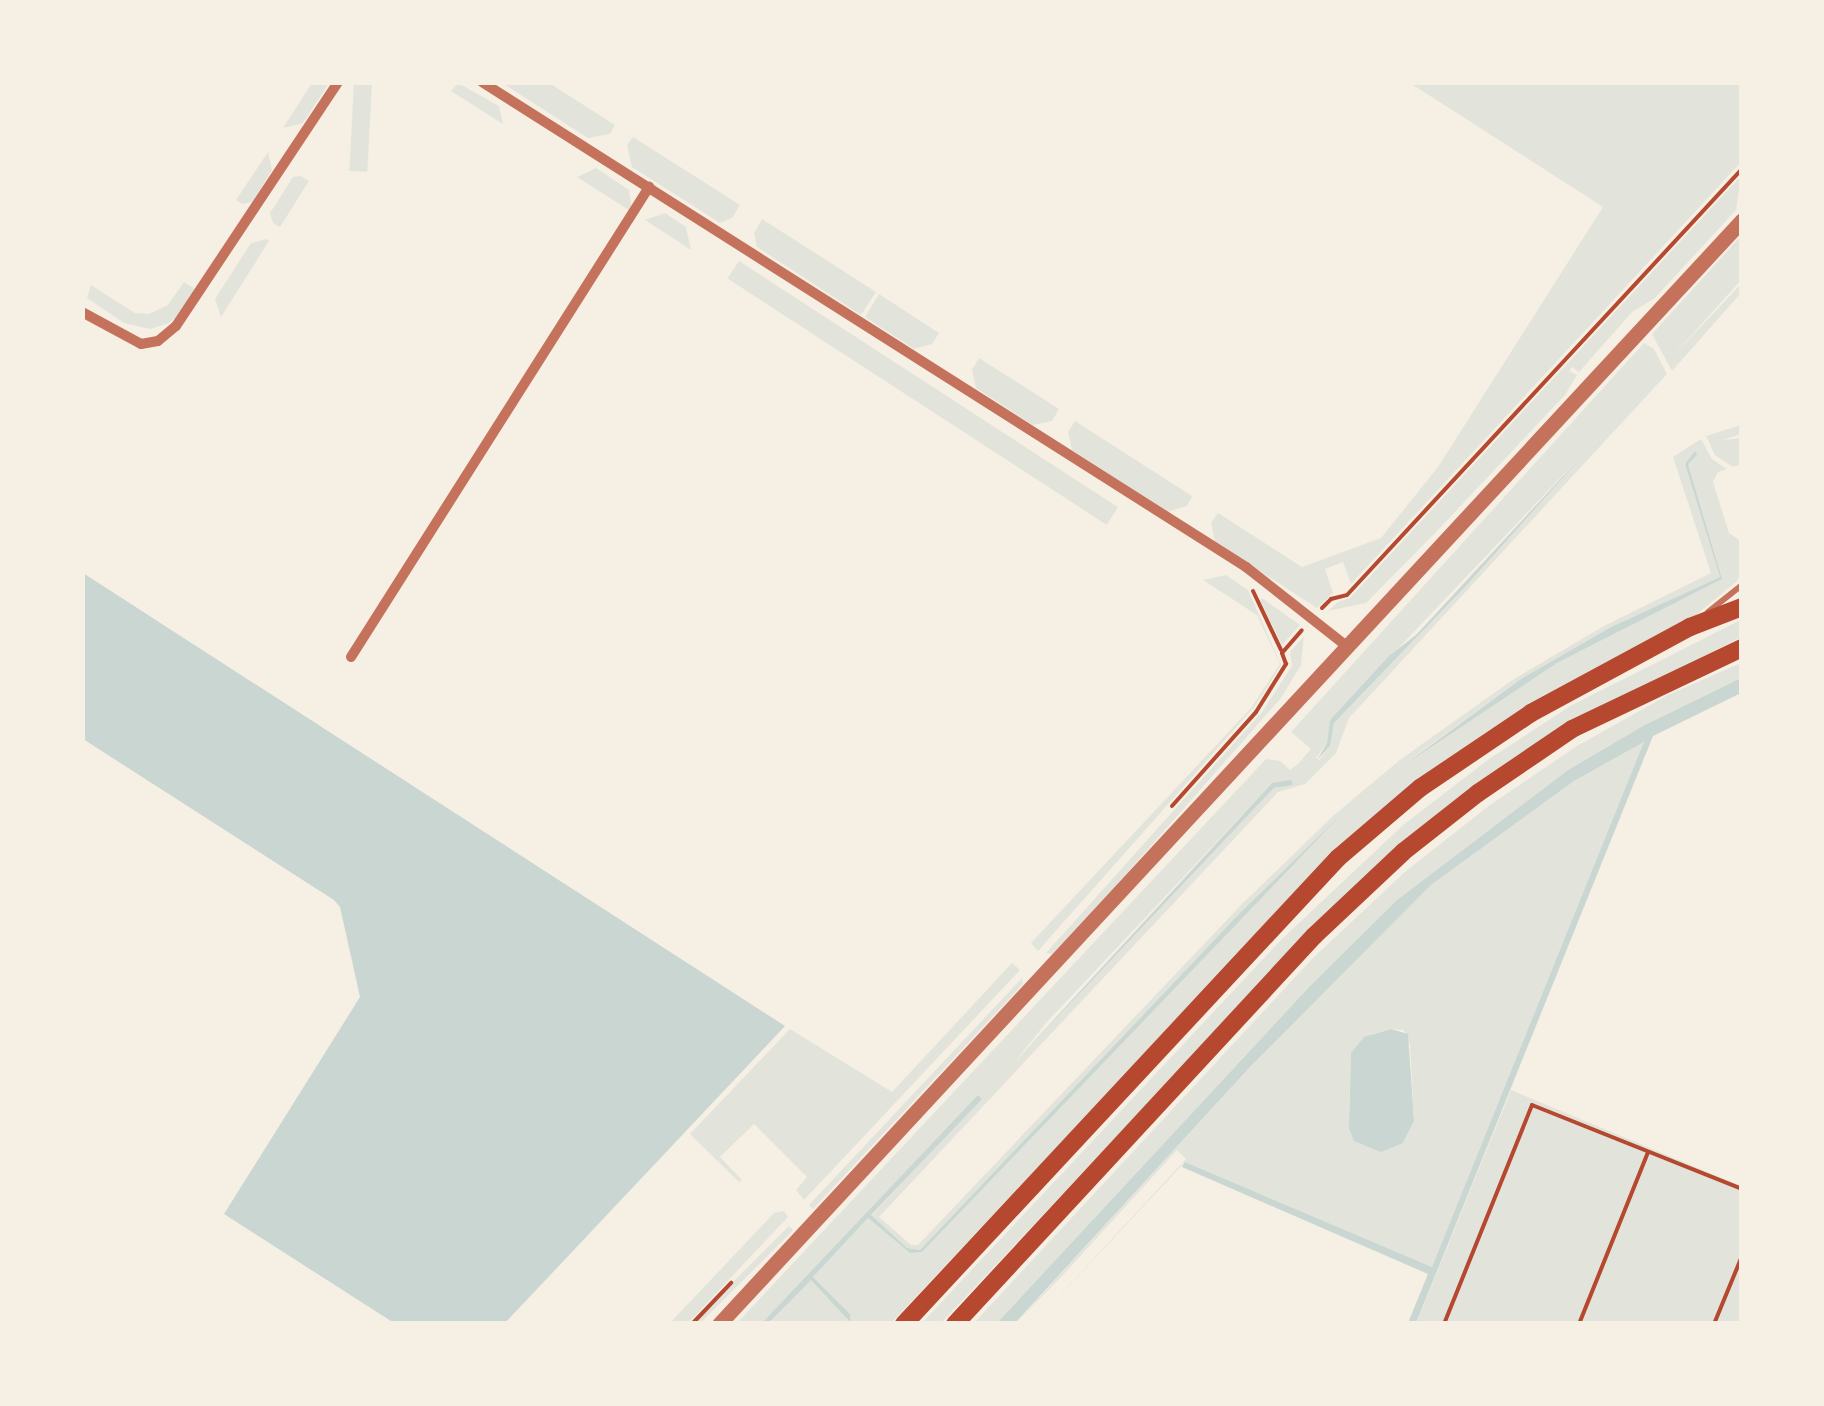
<!DOCTYPE html>
<style>
body{margin:0}
#map{position:relative;width:1824px;height:1406px;overflow:hidden;background:#f6efe4;font-family:"Nunito Sans",sans-serif}
div>[style]{position:absolute}
.green>*{inset:0;background:#e2e4dc;transform-origin:0 0}
.water>*{inset:0;background:#c9d6d2}
.path>*{height:4px;margin:-2px;padding:0 2px;transform-origin:2px;border-radius:2px;background:#b5482f}
.service>*{height:6px;margin:-3px;padding:0 3px;transform-origin:3px;border-radius:3px;background:#c5725c}
.minor>*{height:10px;margin:-5px;padding:0 5px;transform-origin:5px;border-radius:5px;background:#c5725c}
.tertiary>*{height:15px;margin:-7.5px;padding:0 7.5px;transform-origin:7.5px;border-radius:7.5px;background:#c5725c}
.primary>*{height:18px;margin:-9px;padding:0 9px;transform-origin:9px;border-radius:9px;background:#b5482f}
span{translate:-50% -50%;white-space:nowrap;text-align:center;line-height:1.15;-webkit-text-stroke:8px #f6efe4;paint-order:stroke}
.frame{position:absolute;inset:0;border:85px solid #f6efe4;pointer-events:none}
</style>
<div id="map">
<div class="green">
<i style="left:354px;top:82px;width:18px;height:89px;rotate:3deg"></i>
<i style="clip-path:polygon(312px 83px,329px 83px,303px 123px,283px 128px)"></i>
<i style="clip-path:polygon(458px 83px,499px 106px,503px 124px,451px 91px)"></i>
<i style="clip-path:polygon(502px 83px,549px 83px,615px 125px,610px 134px,588px 138px)"></i>
<i style="clip-path:polygon(1410px 83px,1741px 83px,1741px 162px,1351px 584px,1343px 562px,1325px 569px,1333px 593px,1317px 608px,1215px 542px,1211px 523px,1218px 513px,1302px 567px,1381px 538px,1438px 467px,1603px 207px)"></i>
<i style="clip-path:polygon(633px 137px,740px 205px,732px 218px,720px 223px,632px 167px,627px 145px)"></i>
<i style="clip-path:polygon(268px 152px,272px 170px,252px 202px,242px 204px,236px 200px)"></i>
<i style="clip-path:polygon(596px 168px,629px 190px,632px 212px,577px 177px)"></i>
<i style="clip-path:polygon(301px 176px,309px 181px,280px 227px,273px 223px,270px 213px,293px 177px)"></i>
<i style="clip-path:polygon(1741px 176px,1736px 210px,1655px 298px,1632px 312px,1579px 372px,1572px 367px,1569px 371px,1577px 375px,1565px 395px,1437px 531px,1366px 603px,1328px 611px,1338px 602px,1350px 598px)"></i>
<i style="clip-path:polygon(665px 213px,686px 227px,691px 250px,645px 220px)"></i>
<i style="clip-path:polygon(762px 219px,876px 292px,861px 315px,757px 247px,754px 233px)"></i>
<i style="clip-path:polygon(1741px 236px,1741px 280px,1673px 356px,1741px 284px,1741px 293px,1672px 371px,1652px 334px)"></i>
<i style="clip-path:polygon(267px 239px,269px 241px,221px 317px,215px 299px,251px 243px)"></i>
<i style="left:739px;top:261px;width:452px;height:21px;rotate:33deg"></i>
<i style="clip-path:polygon(184px 282px,196px 290px,184px 310px,169px 323px,150px 329px,124px 323px,87px 298px,91px 285px,135px 313px,149px 314px,168px 305px)"></i>
<i style="clip-path:polygon(879px 294px,939px 333px,932px 344px,914px 349px,865px 317px)"></i>
<i style="clip-path:polygon(evenodd,1644px 343px,1654px 349px,1667px 374px,1349px 718px,1336px 753px,1305px 784px,1278px 792px,879px 1217px,911px 1245px,918px 1245px,1242px 904px,1334px 815px,1401px 759px,1514px 679px,1604px 626px,1711px 573px,1673px 457px,1701px 439px,1712px 459px,1727px 469px,1718px 472px,1713px 482px,1729px 533px,1741px 541px,1741px 574px,1736px 582px,1691px 619px,1535px 702px,1265px 926px,891px 1323px,851px 1323px,850px 1314px,813px 1277px,868px 1218px,910px 1253px,922px 1252px,1260px 895px,1341px 818px,1238px 915px,920px 1250px,907px 1248px,871px 1216px,981px 1098px,762px 1323px,736px 1324px,1266px 759px,1280px 761px,1290px 770px,1298px 764px,1311px 749px,1291px 732px,1644px 343px,1602px 434px,1465px 587px,1334px 723px,1330px 746px,1319px 760px,1316px 758px,1327px 743px,1330px 720px,1602px 434px,1644px 343px,1695px 451px,1688px 464px,1722px 579px,1557px 663px,1404px 764px,1521px 679px,1611px 627px,1720px 577px,1685px 464px,1695px 451px,1644px 343px,1272px 783px,1292px 785px,1274px 788px,1014px 1063px,1046px 1023px,1272px 783px)"></i>
<i style="clip-path:polygon(979px 358px,1059px 409px,1052px 421px,1033px 425px,976px 388px,972px 370px)"></i>
<i style="clip-path:polygon(1075px 421px,1192px 496px,1187px 506px,1167px 512px,1072px 450px,1068px 432px)"></i>
<i style="clip-path:polygon(1741px 425px,1741px 434px,1723px 440px,1741px 438px,1741px 464px,1733px 467px,1715px 455px,1706px 436px)"></i>
<i style="clip-path:polygon(1226px 575px,1248px 590px,1281px 665px,1255px 706px,1038px 951px,1031px 943px,1251px 708px,1280px 664px,1257px 615px,1203px 580px)"></i>
<i style="clip-path:polygon(1262px 598px,1300px 625px,1282px 645px,1260px 600px)"></i>
<i style="clip-path:polygon(1741px 620px,1741px 637px,1567px 727px,1296px 946px,941px 1323px,921px 1324px,1281px 940px,1402px 826px,1489px 759px,1572px 705px)"></i>
<i style="clip-path:polygon(1304px 636px,1301px 665px,1281px 698px,1120px 881px,1052px 954px,1046px 953px,1262px 712px,1292px 666px,1290px 652px)"></i>
<i style="clip-path:polygon(1741px 663px,1741px 678px,1643px 726px,1568px 770px,1397px 900px,1310px 986px,997px 1323px,974px 1323px,1312px 959px,1407px 870px,1490px 805px,1577px 746px,1668px 695px)"></i>
<i style="clip-path:polygon(evenodd,1646px 741px,1432px 1267px,1185px 1162px,1034px 1323px,1186px 1159px,1177px 1150px,1062px 1276px,1015px 1324px,1250px 1067px,1431px 885px,1574px 781px,1646px 741px,1391px 1029px,1404px 1030px,1410px 1045px,1414px 1121px,1403px 1143px,1349px 1128px,1351px 1053px,1372px 1034px,1391px 1029px)"></i>
<i style="clip-path:polygon(1012px 963px,1020px 970px,804px 1200px,796px 1190px,807px 1177px,754px 1124px,720px 1157px,742px 1180px,739px 1182px,690px 1134px,790px 1029px,892px 1092px)"></i>
<i style="clip-path:polygon(1022px 978px,1023px 984px,813px 1209px,809px 1205px)"></i>
<i style="clip-path:polygon(1511px 1090px,1741px 1186px,1741px 1323px,1416px 1324px)"></i>
<i style="clip-path:polygon(784px 1211px,788px 1217px,688px 1323px,670px 1323px,774px 1213px)"></i>
<i style="left:789px;top:1226px;width:6px;height:133px;rotate:45deg"></i>
<i style="clip-path:polygon(811px 1279px,846px 1314px,848px 1323px,769px 1324px)"></i>
</div>
<div class="water">
<i style="clip-path:polygon(1602px 434px,1465px 587px,1334px 723px,1330px 746px,1317px 760px,1327px 743px,1330px 720px,1389px 656px,1416px 635px)"></i>
<i style="clip-path:polygon(1695px 451px,1697px 455px,1688px 464px,1722px 579px,1557px 663px,1404px 765px,1521px 679px,1611px 627px,1720px 577px,1685px 464px)"></i>
<i style="clip-path:polygon(83px 573px,785px 1026px,505px 1323px,394px 1323px,224px 1214px,360px 997px,340px 907px,334px 900px,83px 739px)"></i>
<i style="clip-path:polygon(1741px 678px,1741px 693px,1653px 736px,1416px 1323px,1408px 1323px,1428px 1274px,1182px 1167px,1185px 1162px,1432px 1267px,1644px 742px,1574px 781px,1431px 885px,1250px 1067px,1015px 1323px,997px 1323px,1310px 986px,1397px 900px,1568px 770px,1643px 726px)"></i>
<i style="clip-path:polygon(1291px 780px,1293px 785px,1274px 788px,1012px 1065px,1272px 783px)"></i>
<i style="clip-path:polygon(1340px 816px,922px 1252px,910px 1253px,868px 1218px,813px 1277px,850px 1314px,851px 1323px,811px 1280px,769px 1323px,762px 1323px,978px 1095px,982px 1099px,871px 1215px,907px 1248px,920px 1250px,1238px 915px)"></i>
<i style="clip-path:polygon(1391px 1029px,1408px 1034px,1414px 1121px,1403px 1143px,1381px 1152px,1354px 1141px,1349px 1128px,1351px 1053px,1364px 1037px)"></i>
</div>
<div class="path">
<i style="left:1253px;top:591px;width:65px;rotate:64.6deg"></i>
<i style="left:1322px;top:608px;width:13px;rotate:-45deg"></i>
<i style="left:1331px;top:599px;width:16px;rotate:-14deg"></i>
<i style="left:1347px;top:595px;width:581px;rotate:-47.16deg"></i>
<i style="left:1172px;top:806px;width:126px;rotate:-48.2deg"></i>
<i style="left:1256px;top:712px;width:57px;rotate:-58deg"></i>
<i style="left:1286px;top:664px;width:12px;rotate:-110deg"></i>
<i style="left:1282px;top:653px;width:30px;rotate:-49deg"></i>
<i style="left:692px;top:1324px;width:57px;rotate:-46.4deg"></i>
<i style="left:1444px;top:1324px;width:236px;rotate:-68.1deg"></i>
<i style="left:1532px;top:1105px;width:226px;rotate:21.8deg"></i>
<i style="left:1579px;top:1324px;width:185px;rotate:-68.1deg"></i>
<i style="left:1714px;top:1324px;width:74px;rotate:-67.6deg"></i>
</div>
<div class="service">
<i style="left:1708px;top:612px;width:43px;rotate:-38.5deg"></i>
</div>
<div class="minor">
<i style="left:482px;top:82px;width:905px;rotate:32.41deg"></i>
<i style="left:1246px;top:567px;width:125px;rotate:38.2deg"></i>
<i style="left:82px;top:312px;width:67px;rotate:28.5deg"></i>
<i style="left:141px;top:344px;width:17px;rotate:-10deg"></i>
<i style="left:158px;top:341px;width:23px;rotate:-40deg"></i>
<i style="left:176px;top:326px;width:293px;rotate:-56.4deg"></i>
<i style="left:351px;top:657px;width:557px;rotate:-57.62deg"></i>
</div>
<div class="tertiary">
<i style="left:719px;top:1324px;width:1505px;rotate:-47.18deg"></i>
</div>
<div class="primary">
<i style="left:904px;top:1324px;width:637px;rotate:-47.04deg"></i>
<i style="left:1338px;top:858px;width:108px;rotate:-40.5deg"></i>
<i style="left:1420px;top:788px;width:134px;rotate:-34deg"></i>
<i style="left:1531px;top:713px;width:181px;rotate:-28.4deg"></i>
<i style="left:1690px;top:627px;width:56px;rotate:-21deg"></i>
<i style="left:955px;top:1324px;width:529px;rotate:-47.22deg"></i>
<i style="left:1314px;top:936px;width:122px;rotate:-43.3deg"></i>
<i style="left:1403px;top:852px;width:95px;rotate:-38.2deg"></i>
<i style="left:1478px;top:793px;width:114px;rotate:-34.2deg"></i>
<i style="left:1572px;top:729px;width:188px;rotate:-25.5deg"></i>
</div>
<div class="frame"></div>
</div>
